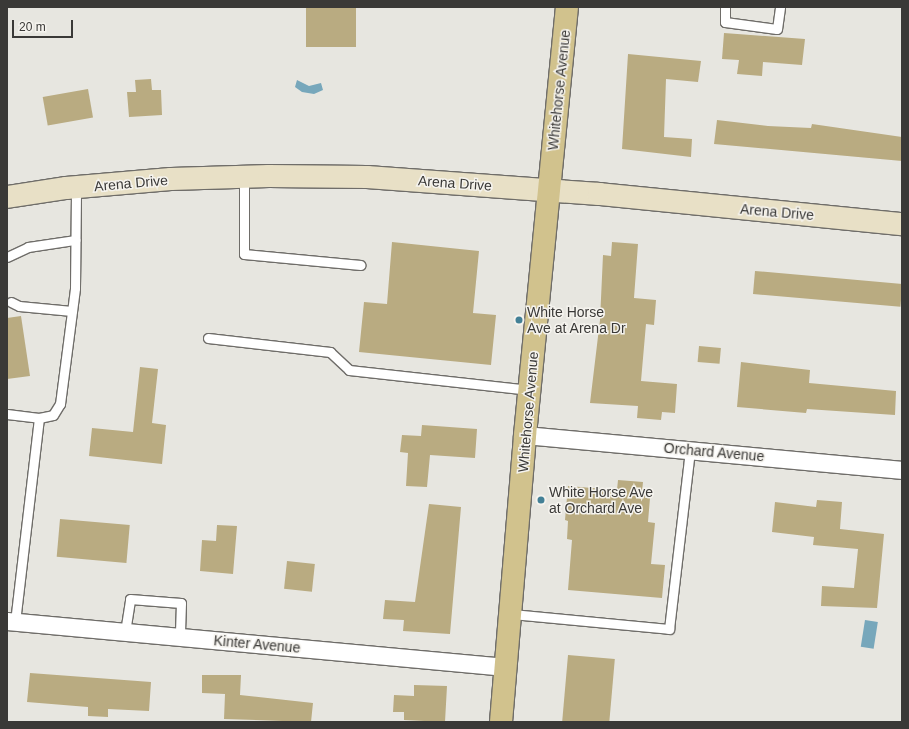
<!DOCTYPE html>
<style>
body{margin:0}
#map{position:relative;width:909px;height:729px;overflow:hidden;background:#e7e6e0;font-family:Arial,sans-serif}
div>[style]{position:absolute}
.water>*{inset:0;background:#77a7bb;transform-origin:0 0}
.building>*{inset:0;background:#b9ab81;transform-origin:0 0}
.roads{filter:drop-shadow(1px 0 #6f6d69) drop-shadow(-1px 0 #6f6d69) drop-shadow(0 1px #6f6d69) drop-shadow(0 -1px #6f6d69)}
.lane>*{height:9px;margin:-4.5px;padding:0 4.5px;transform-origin:4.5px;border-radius:4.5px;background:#fff}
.street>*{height:17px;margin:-8.5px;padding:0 8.5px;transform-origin:8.5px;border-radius:8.5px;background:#fff}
.secondary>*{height:22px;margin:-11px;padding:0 11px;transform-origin:11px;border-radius:11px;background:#e8e0c6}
.primary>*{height:22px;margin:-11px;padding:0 11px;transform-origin:11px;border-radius:11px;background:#d1c28d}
.dots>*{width:11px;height:11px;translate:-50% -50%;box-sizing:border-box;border:2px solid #f5f3ee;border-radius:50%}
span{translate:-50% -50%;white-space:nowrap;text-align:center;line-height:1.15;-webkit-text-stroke:3px #f5f3ee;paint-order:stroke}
.street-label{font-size:14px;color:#3a3937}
.poi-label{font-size:14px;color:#3a3937}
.left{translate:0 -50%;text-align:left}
.frame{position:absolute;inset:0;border:8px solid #3a3937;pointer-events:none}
.scale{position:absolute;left:12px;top:20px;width:61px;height:18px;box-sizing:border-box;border:2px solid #3a3937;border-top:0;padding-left:5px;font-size:12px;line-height:14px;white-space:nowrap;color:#3a3937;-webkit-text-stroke:3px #f5f3ee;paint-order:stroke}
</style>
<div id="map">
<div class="water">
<i style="clip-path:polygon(297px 80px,309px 86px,321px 83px,323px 90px,314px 94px,302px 92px,295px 87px)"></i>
<i style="left:865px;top:620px;width:13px;height:27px;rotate:9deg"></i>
</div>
<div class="building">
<i style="left:306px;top:7px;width:50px;height:40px"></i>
<i style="clip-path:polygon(724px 33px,805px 39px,802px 65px,763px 62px,762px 76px,737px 74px,739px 60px,722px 59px)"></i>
<i style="clip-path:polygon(628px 54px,701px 61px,698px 82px,666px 79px,664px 137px,692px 139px,691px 157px,622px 149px)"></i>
<i style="clip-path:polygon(151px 79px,152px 90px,161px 90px,162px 115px,129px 117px,127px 92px,136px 92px,135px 80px)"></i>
<i style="left:88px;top:89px;width:29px;height:46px;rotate:80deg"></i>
<i style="clip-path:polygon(717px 120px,768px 126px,811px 128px,812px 124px,902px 137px,902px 161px,714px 144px)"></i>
<i style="clip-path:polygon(392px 242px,479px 251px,473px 313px,496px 315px,491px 365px,359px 352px,364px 302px,387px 304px)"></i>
<i style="clip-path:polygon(612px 242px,638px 244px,634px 298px,656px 300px,654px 325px,646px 324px,641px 381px,677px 384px,675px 413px,662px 412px,661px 420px,637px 418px,638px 406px,590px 403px,600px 320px,603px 255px,611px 256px)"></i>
<i style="left:755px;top:271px;width:148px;height:23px;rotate:5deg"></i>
<i style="clip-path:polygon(21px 316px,30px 376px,7px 379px,7px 318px)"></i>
<i style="left:699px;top:346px;width:22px;height:16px;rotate:5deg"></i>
<i style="clip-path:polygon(741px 362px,810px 370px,809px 383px,896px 391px,895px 415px,807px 409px,806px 413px,737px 407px)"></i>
<i style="clip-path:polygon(140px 367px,158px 369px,152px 423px,166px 425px,162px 464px,89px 456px,92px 428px,133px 432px)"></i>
<i style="clip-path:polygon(422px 425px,477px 429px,475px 458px,430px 455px,427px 487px,406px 486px,408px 453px,400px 452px,402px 435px,421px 436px)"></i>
<i style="clip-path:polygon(618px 480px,643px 482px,642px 492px,646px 493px,645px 498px,650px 498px,648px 522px,655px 523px,651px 564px,665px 565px,662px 598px,568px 590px,572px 540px,567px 539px,568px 521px,565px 520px,568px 486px,617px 490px)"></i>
<i style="clip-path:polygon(817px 500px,842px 502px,840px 529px,884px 534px,877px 608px,821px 606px,822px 586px,854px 588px,858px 549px,813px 545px,814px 537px,772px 532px,775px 502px,816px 507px)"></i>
<i style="clip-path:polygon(429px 504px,461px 507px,450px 634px,403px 631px,404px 620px,383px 619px,385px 600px,415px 602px)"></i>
<i style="left:60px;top:519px;width:70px;height:38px;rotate:5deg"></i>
<i style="clip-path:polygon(217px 525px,237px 526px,233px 574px,200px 571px,202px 540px,216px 541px)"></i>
<i style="left:287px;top:561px;width:28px;height:28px;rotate:6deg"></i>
<i style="left:568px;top:655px;width:47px;height:67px;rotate:5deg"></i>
<i style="clip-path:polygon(30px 673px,151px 682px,149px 711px,108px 709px,108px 717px,88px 716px,88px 707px,27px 702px)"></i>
<i style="clip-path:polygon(202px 675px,241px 675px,240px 695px,313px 703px,311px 722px,224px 719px,225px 694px,202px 693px)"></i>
<i style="clip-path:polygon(414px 685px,447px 686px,445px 722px,404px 720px,404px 712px,393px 712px,394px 695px,414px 696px)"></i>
</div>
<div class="roads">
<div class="lane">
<i style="left:725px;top:7px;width:15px;rotate:90deg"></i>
<i style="left:725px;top:22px;width:52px;rotate:7.7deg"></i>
<i style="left:777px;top:29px;width:22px;rotate:-82deg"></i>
<i style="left:244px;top:176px;width:78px;rotate:90deg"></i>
<i style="left:244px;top:254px;width:117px;rotate:5.4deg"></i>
<i style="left:7px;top:257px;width:23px;rotate:-25deg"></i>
<i style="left:28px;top:247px;width:48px;rotate:-8.5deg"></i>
<i style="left:11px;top:302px;width:9px;rotate:27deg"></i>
<i style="left:19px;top:306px;width:53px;rotate:5.4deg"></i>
<i style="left:208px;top:338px;width:123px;rotate:6.5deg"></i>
<i style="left:330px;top:352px;width:26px;rotate:43deg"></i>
<i style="left:349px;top:370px;width:182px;rotate:6.3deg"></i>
<i style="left:7px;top:414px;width:32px;rotate:7deg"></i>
<i style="left:39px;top:418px;width:14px;rotate:-12deg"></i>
<i style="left:53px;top:415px;width:13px;rotate:-58deg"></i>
<i style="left:60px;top:404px;width:117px;rotate:-82.6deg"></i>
<i style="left:75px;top:288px;width:100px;rotate:-89.4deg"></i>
<i style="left:511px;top:614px;width:159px;rotate:5.4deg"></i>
<i style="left:669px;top:629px;width:180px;rotate:-83.3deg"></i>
<i style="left:15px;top:622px;width:205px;rotate:-83.3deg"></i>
<i style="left:125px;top:632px;width:33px;rotate:-81deg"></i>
<i style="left:130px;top:599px;width:51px;rotate:4.5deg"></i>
<i style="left:181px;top:603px;width:34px;rotate:92deg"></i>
</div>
<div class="street">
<i style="left:525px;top:435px;width:379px;rotate:5.3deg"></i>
<i style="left:7px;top:621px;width:501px;rotate:5.27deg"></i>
</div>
<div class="secondary">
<i style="left:7px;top:197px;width:60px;rotate:-8.7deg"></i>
<i style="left:66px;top:188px;width:105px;rotate:-4.9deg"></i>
<i style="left:171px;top:179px;width:98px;rotate:-1.8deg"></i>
<i style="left:269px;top:176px;width:98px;rotate:0.6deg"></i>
<i style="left:367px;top:177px;width:233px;rotate:4.2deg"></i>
<i style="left:599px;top:194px;width:304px;rotate:5.7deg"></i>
</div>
<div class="primary">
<i style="left:501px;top:722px;width:288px;rotate:-85.2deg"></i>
<i style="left:525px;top:435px;width:430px;rotate:-84.4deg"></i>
</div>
</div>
<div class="dots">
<i style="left:519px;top:320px;background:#438096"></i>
<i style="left:541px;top:500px;background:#438096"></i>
</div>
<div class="street-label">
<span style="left:559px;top:90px;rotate:-84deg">Whitehorse Avenue</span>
<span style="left:131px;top:183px;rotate:-5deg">Arena Drive</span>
<span style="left:455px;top:183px;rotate:4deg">Arena Drive</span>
<span style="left:777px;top:212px;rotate:5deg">Arena Drive</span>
<span style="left:528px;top:412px;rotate:-85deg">Whitehorse Avenue</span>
<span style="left:714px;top:452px;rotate:5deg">Orchard Avenue</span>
<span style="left:257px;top:644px;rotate:5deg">Kinter Avenue</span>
</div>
<div class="poi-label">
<span class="left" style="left:527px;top:320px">White Horse<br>Ave at Arena Dr</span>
<span class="left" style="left:549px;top:500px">White Horse Ave<br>at Orchard Ave</span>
</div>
<div class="frame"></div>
<div class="scale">20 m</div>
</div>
